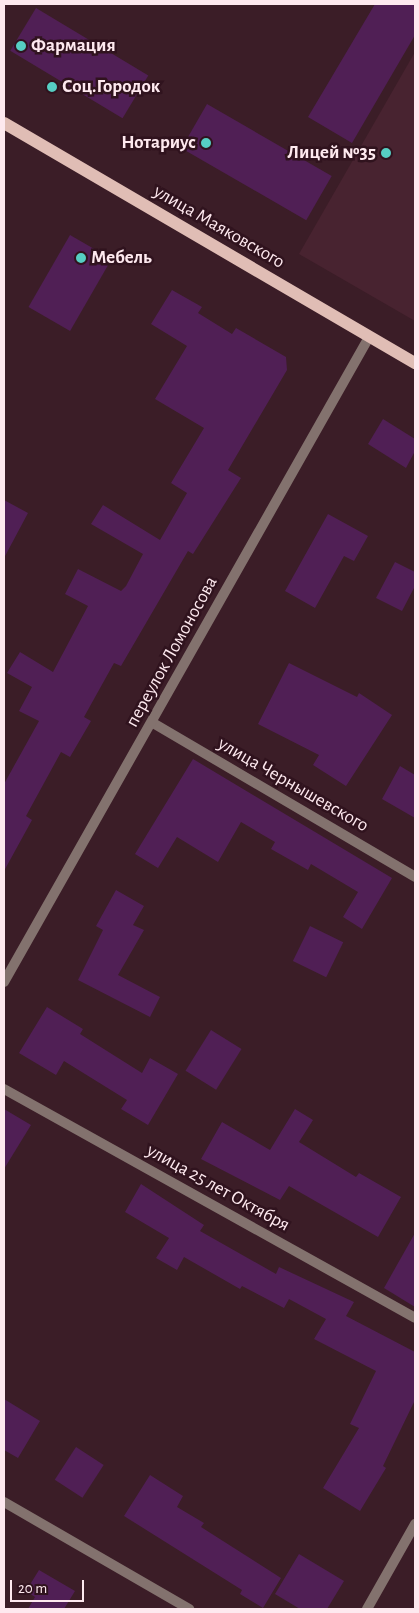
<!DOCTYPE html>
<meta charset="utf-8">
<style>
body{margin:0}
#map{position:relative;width:419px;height:1613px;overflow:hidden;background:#3b1d27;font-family:"Alegreya Sans",sans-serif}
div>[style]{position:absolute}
.built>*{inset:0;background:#482330}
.building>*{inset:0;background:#501f55;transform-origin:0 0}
.street>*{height:10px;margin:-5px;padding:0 5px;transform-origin:5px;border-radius:5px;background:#83726e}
.primary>*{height:12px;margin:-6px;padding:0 6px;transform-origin:6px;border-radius:6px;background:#e0bdb5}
.dots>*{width:14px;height:14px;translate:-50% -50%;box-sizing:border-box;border:2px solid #30131e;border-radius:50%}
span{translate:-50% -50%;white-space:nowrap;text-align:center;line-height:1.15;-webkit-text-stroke:5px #30131e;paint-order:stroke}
.poi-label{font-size:19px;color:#fee9ef;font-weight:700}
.left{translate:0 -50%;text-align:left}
.right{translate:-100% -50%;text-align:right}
.street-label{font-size:19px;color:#fee9ef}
.frame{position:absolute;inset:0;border:5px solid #fee9ef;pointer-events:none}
.scale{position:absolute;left:10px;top:1580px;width:74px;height:22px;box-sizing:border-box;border:2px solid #fee9ef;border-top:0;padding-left:6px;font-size:15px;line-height:18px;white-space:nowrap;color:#fee9ef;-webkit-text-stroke:4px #30131e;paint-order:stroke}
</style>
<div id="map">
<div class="built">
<i style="clip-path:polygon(415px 52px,415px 321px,299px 254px)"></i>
</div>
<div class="building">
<i style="clip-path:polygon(375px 4px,415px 4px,415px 35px,352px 143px,308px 117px)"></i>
<i style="left:36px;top:8px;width:131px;height:50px;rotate:31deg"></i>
<i style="left:207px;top:104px;width:144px;height:51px;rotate:30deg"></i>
<i style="left:70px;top:235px;width:48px;height:83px;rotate:30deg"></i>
<i style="clip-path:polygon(172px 290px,202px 307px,198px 313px,232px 334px,236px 328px,286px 357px,287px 370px,228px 470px,241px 478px,193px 554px,188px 551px,121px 666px,114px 663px,84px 717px,91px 721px,70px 757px,61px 752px,26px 816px,32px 820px,4px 871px,4px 784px,39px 721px,19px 711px,32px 687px,7px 673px,20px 652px,53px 672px,88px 606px,65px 594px,78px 569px,121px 591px,126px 586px,143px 554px,91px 524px,103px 505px,160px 540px,187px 493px,171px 483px,204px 428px,155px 399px,187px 346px,151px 324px)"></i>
<i style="clip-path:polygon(383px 419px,415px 439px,415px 451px,406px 468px,368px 444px)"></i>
<i style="clip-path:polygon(4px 500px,28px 513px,4px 558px)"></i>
<i style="clip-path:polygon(328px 514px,368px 536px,354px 561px,344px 556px,315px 608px,285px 591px)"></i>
<i style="clip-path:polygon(395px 562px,415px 572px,415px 586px,402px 611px,376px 598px)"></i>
<i style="clip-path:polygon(289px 663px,357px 697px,359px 693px,392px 715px,346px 786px,313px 765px,319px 755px,258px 724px)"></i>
<i style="clip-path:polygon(193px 759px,392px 878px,362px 929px,343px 917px,358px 892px,311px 864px,308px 870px,271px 849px,275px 842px,241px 822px,218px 862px,177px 837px,158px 868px,135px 854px)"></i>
<i style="clip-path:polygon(400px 766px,415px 775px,415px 818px,382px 799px)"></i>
<i style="clip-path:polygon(116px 890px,144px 906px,133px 925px,144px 930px,118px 975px,160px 997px,150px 1017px,78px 980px,103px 930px,96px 926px)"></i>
<i style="left:310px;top:926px;width:37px;height:39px;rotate:26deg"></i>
<i style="clip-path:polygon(47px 1007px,83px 1029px,80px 1034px,142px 1073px,150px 1058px,178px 1074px,148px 1125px,121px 1109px,127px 1100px,64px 1061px,56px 1075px,19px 1053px)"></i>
<i style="left:211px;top:1030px;width:36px;height:48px;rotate:32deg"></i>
<i style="clip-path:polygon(4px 1109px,31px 1125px,4px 1169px)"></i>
<i style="clip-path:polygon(295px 1109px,313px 1120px,299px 1142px,356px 1177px,359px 1173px,401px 1197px,378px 1237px,289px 1186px,280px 1200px,201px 1159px,222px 1122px,270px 1150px)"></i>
<i style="clip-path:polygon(141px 1184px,204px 1225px,200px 1231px,276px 1274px,279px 1267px,354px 1302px,346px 1316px,415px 1352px,415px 1400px,383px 1466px,386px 1468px,360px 1511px,323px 1488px,359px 1428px,350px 1424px,376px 1371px,314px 1339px,326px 1319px,289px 1299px,284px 1308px,242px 1286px,240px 1289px,184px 1257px,177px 1270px,156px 1258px,169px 1238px,125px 1212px)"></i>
<i style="clip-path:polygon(415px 1233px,415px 1307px,384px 1288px)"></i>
<i style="clip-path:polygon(4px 1399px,40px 1421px,18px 1458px,4px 1450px)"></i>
<i style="left:76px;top:1447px;width:33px;height:39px;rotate:33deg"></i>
<i style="clip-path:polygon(150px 1475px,183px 1496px,177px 1507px,204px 1523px,201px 1527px,281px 1578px,263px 1608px,240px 1594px,242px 1590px,124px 1516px)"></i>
<i style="clip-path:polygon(299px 1554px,344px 1581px,327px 1609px,300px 1609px,275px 1594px)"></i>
<i style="clip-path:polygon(39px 1570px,75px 1591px,64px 1609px,28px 1609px,35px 1597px,26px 1591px)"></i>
</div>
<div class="street">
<i style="left:153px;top:723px;width:304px;rotate:30.4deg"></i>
<i style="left:4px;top:982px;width:741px;rotate:-60.49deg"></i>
<i style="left:4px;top:1089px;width:470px;rotate:29.1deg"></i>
<i style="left:4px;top:1502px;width:214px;rotate:30deg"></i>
<i style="left:367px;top:1609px;width:98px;rotate:-60.5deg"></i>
</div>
<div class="primary">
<i style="left:4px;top:123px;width:476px;rotate:30.3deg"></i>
</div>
<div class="dots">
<i style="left:21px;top:46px;background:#56cec3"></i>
<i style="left:52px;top:87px;background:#56cec3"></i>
<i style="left:206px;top:143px;background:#56cec3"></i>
<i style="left:386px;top:153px;background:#56cec3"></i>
<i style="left:81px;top:258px;background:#56cec3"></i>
</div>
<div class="poi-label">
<span class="left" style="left:31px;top:46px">Фармация</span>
<span class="left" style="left:62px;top:87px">Соц.Городок</span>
<span class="right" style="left:196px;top:143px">Нотариус</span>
<span class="right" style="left:376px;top:153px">Лицей №35</span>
<span class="left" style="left:91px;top:258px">Мебель</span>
</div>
<div class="street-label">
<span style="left:219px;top:227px;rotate:30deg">улица Маяковского</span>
<span style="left:172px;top:652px;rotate:-61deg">переулок Ломоносова</span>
<span style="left:293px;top:785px;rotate:30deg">улица Чернышевского</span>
<span style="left:218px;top:1188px;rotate:29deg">улица 25 лет Октября</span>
</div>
<div class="frame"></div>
<div class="scale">20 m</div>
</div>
